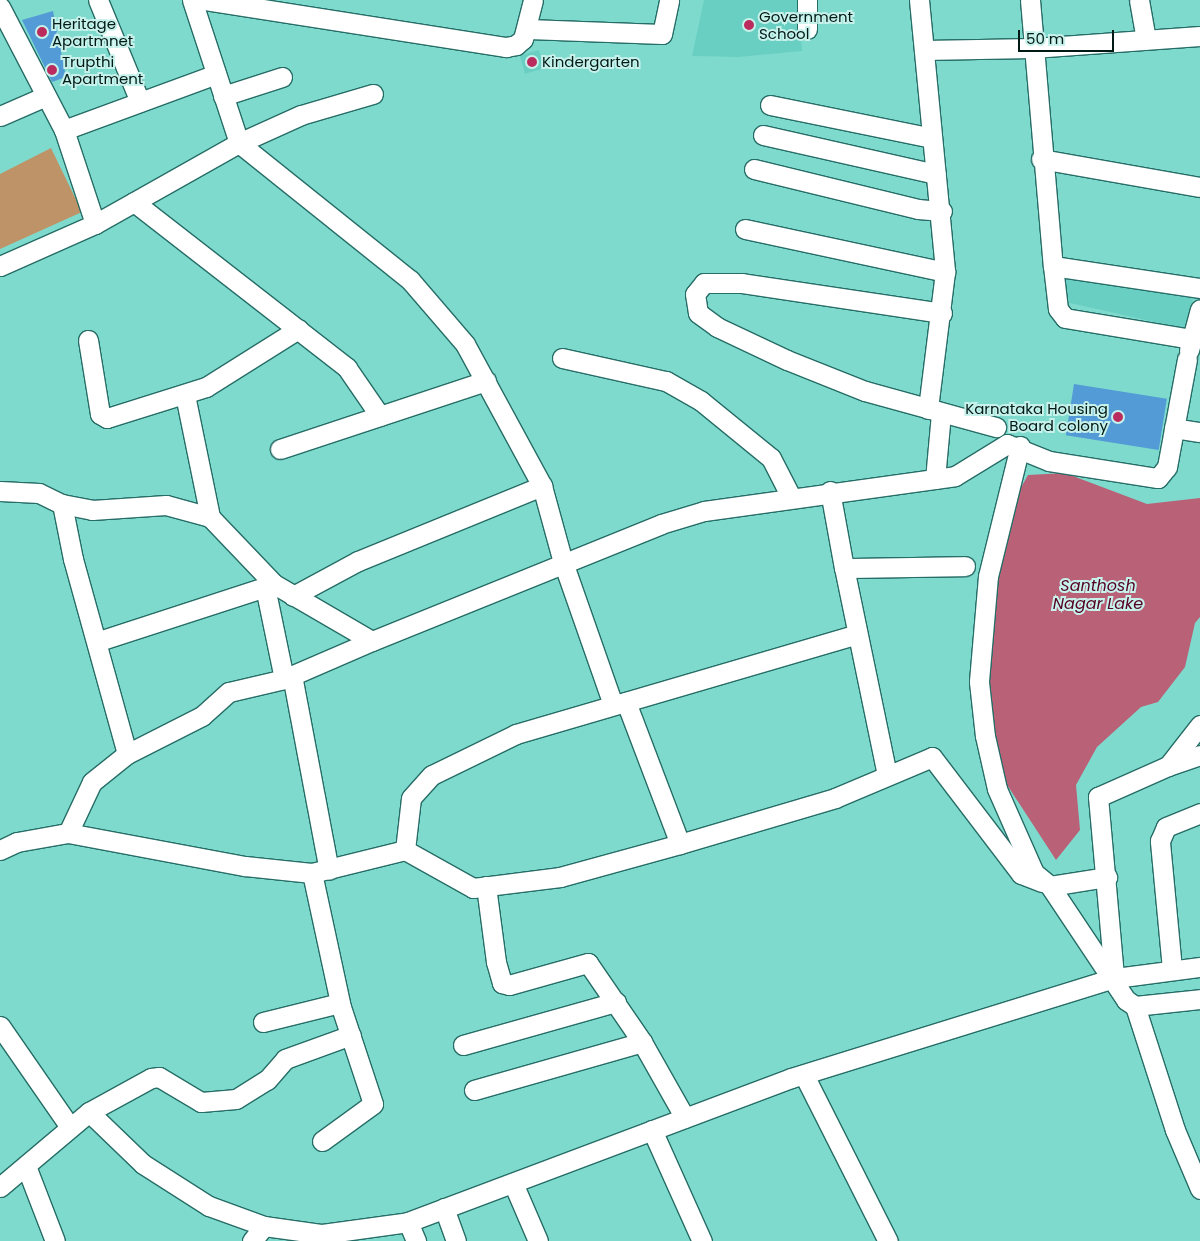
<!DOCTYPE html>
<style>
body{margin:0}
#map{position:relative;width:1200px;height:1241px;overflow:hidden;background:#7fdace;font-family:Poppins,sans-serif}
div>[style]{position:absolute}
.built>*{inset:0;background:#69cfc2;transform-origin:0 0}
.green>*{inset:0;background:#bf9368}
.water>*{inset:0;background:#b86177}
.building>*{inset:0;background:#529bd6;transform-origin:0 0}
.roads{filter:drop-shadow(1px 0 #266d66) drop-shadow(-1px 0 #266d66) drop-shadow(0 1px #266d66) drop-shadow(0 -1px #266d66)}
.minor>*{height:19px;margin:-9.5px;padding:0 9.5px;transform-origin:9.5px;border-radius:9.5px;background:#fff}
.dots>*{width:14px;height:14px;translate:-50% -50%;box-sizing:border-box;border:2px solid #c7f1eb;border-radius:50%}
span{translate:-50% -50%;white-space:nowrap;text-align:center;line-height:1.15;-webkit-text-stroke:4px #c7f1eb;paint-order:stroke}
.poi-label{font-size:15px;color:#001a16}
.left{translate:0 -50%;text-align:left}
.right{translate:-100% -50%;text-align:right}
.water-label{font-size:16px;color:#540023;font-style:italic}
.scale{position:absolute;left:1018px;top:30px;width:96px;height:22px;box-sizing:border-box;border:2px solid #001a16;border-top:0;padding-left:6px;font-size:15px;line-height:18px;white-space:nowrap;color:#001a16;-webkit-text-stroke:4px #c7f1eb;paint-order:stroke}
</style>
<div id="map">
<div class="built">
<i style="clip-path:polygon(704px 0,798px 0,802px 51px,739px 57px,692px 56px)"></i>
<i style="left:539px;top:50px;width:19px;height:20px;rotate:74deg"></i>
<i style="clip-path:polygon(1056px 269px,1194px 294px,1186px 329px,1061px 301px)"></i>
</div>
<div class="green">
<i style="clip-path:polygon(51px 148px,82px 212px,0 249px,0 174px)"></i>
</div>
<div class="water">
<i style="clip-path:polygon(1065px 473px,1147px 504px,1200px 498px,1200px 617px,1195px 623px,1185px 667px,1158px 702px,1141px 707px,1097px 747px,1076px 785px,1080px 830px,1056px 860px,998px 771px,986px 665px,987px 637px,1013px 502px,1028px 475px)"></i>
</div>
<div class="building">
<i style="clip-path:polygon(53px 11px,66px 77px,52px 82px,22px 20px)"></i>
<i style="left:1074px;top:384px;width:94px;height:52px;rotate:9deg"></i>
</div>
<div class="roads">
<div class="minor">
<i style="left:98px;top:0;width:110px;rotate:67.6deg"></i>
<i style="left:192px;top:0;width:151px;rotate:71.8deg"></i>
<i style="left:239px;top:143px;width:219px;rotate:38.7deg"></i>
<i style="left:410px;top:280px;width:84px;rotate:49.3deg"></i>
<i style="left:465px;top:344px;width:162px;rotate:61.5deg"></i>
<i style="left:542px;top:486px;width:79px;rotate:74.6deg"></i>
<i style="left:563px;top:562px;width:151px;rotate:70.7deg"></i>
<i style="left:205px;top:0;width:305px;rotate:8.9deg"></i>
<i style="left:506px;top:47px;width:10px;rotate:-11deg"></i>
<i style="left:516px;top:45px;width:9px;rotate:-41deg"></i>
<i style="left:523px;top:39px;width:40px;rotate:-75.6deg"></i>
<i style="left:807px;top:0;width:29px;rotate:90deg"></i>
<i style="left:919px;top:0;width:273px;rotate:84.5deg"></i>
<i style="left:945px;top:272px;width:138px;rotate:97.1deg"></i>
<i style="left:1030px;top:0;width:267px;rotate:85.1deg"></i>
<i style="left:1053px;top:266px;width:149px;rotate:8.5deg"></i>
<i style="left:1139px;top:0;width:40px;rotate:80deg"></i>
<i style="left:0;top:7px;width:139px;rotate:62.5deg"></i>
<i style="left:64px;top:130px;width:99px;rotate:71.7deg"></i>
<i style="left:528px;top:29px;width:134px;rotate:2.1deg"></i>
<i style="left:662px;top:34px;width:35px;rotate:-78deg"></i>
<i style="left:924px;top:50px;width:109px;rotate:-1.1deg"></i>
<i style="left:1033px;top:48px;width:167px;rotate:-4.1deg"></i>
<i style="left:223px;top:96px;width:62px;rotate:-17.9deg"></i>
<i style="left:770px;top:105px;width:165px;rotate:11.5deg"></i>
<i style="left:0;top:116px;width:50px;rotate:-23.5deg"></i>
<i style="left:64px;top:130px;width:162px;rotate:-20.2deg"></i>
<i style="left:763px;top:135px;width:177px;rotate:12.7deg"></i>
<i style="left:1041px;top:159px;width:161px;rotate:10deg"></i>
<i style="left:754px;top:169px;width:169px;rotate:13.7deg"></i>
<i style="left:918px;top:209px;width:24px;rotate:5deg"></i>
<i style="left:134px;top:202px;width:270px;rotate:37.9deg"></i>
<i style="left:347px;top:368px;width:58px;rotate:55.5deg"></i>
<i style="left:745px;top:229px;width:205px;rotate:12.1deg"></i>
<i style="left:0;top:266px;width:104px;rotate:-23.9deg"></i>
<i style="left:95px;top:224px;width:165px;rotate:-29.4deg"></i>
<i style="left:239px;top:143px;width:68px;rotate:-24.3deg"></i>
<i style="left:301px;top:115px;width:75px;rotate:-16.3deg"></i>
<i style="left:1053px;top:266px;width:43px;rotate:83.4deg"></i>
<i style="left:1058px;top:309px;width:11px;rotate:52deg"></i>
<i style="left:1065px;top:318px;width:129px;rotate:9.4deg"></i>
<i style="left:942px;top:313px;width:202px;rotate:-171.5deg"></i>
<i style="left:742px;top:283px;width:38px;rotate:180deg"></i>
<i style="left:704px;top:283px;width:14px;rotate:129deg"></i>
<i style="left:695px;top:294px;width:19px;rotate:81deg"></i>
<i style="left:698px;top:313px;width:24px;rotate:36deg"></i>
<i style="left:717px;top:327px;width:77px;rotate:25.2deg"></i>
<i style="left:787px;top:360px;width:84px;rotate:21.7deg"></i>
<i style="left:865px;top:391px;width:136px;rotate:15.4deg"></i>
<i style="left:88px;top:340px;width:75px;rotate:80.8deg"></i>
<i style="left:100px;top:414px;width:8px;rotate:30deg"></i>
<i style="left:107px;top:418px;width:104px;rotate:-17.4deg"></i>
<i style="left:206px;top:387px;width:109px;rotate:-32.2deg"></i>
<i style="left:1189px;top:350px;width:42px;rotate:-75deg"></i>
<i style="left:562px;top:358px;width:107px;rotate:12.5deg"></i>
<i style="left:666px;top:381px;width:40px;rotate:29.7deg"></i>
<i style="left:701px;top:401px;width:90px;rotate:39.2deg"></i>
<i style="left:771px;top:458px;width:44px;rotate:62.9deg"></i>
<i style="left:185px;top:395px;width:125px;rotate:78.4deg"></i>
<i style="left:1174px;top:428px;width:26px;rotate:9deg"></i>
<i style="left:1020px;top:446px;width:134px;rotate:103.8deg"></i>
<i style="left:988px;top:576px;width:106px;rotate:94.9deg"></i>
<i style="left:979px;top:682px;width:54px;rotate:83.7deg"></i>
<i style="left:985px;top:736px;width:54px;rotate:77.2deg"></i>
<i style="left:997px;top:789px;width:92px;rotate:66.2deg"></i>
<i style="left:1034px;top:873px;width:21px;rotate:39deg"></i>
<i style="left:1050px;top:886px;width:137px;rotate:56.3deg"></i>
<i style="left:1126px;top:1000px;width:11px;rotate:34deg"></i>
<i style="left:1135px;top:1006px;width:65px;rotate:-6.1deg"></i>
<i style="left:280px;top:449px;width:217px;rotate:-18.3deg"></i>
<i style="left:935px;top:479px;width:66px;rotate:-84.8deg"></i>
<i style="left:0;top:491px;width:39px;rotate:3deg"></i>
<i style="left:39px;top:493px;width:25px;rotate:26deg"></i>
<i style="left:62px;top:504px;width:31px;rotate:11deg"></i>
<i style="left:92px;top:510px;width:74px;rotate:-3.9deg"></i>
<i style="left:166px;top:505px;width:46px;rotate:15.3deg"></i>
<i style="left:210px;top:517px;width:93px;rotate:46.3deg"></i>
<i style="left:274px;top:584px;width:113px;rotate:30.2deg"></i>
<i style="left:372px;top:641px;width:312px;rotate:-22deg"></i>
<i style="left:661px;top:524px;width:45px;rotate:-16.8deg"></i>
<i style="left:704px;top:511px;width:253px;rotate:-7.9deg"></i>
<i style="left:955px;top:476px;width:61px;rotate:-31.6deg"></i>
<i style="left:1007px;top:444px;width:45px;rotate:22deg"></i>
<i style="left:1049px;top:461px;width:110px;rotate:8.9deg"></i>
<i style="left:1158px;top:478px;width:14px;rotate:-51deg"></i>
<i style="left:1167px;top:467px;width:110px;rotate:-79.5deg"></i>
<i style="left:830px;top:491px;width:78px;rotate:79.7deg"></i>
<i style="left:62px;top:504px;width:56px;rotate:78.7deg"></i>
<i style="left:73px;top:559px;width:202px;rotate:74.5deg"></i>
<i style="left:265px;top:587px;width:94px;rotate:78.3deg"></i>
<i style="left:293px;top:596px;width:74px;rotate:-28.3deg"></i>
<i style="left:358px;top:561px;width:199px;rotate:-22.2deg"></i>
<i style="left:99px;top:641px;width:184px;rotate:-18deg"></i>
<i style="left:292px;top:675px;width:198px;rotate:79.3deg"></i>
<i style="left:626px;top:702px;width:152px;rotate:69.2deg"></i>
<i style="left:1168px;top:766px;width:34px;rotate:-19deg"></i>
<i style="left:887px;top:775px;width:211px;rotate:-101.7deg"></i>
<i style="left:844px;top:568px;width:121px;rotate:-0.9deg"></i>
<i style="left:68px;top:833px;width:56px;rotate:-64.8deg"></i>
<i style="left:92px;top:782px;width:45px;rotate:-38.7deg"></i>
<i style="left:127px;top:754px;width:84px;rotate:-26.9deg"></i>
<i style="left:202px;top:716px;width:36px;rotate:-42deg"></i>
<i style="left:229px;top:692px;width:57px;rotate:-13.3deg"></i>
<i style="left:284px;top:679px;width:96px;rotate:-23.4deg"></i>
<i style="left:0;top:850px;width:19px;rotate:-25deg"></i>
<i style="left:17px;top:842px;width:52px;rotate:-10deg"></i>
<i style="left:68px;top:833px;width:180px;rotate:10.6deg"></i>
<i style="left:245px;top:866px;width:67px;rotate:6deg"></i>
<i style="left:312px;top:873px;width:96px;rotate:-13.9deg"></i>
<i style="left:405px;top:850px;width:78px;rotate:29.2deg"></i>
<i style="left:473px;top:888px;width:88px;rotate:-7.2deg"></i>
<i style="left:560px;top:877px;width:124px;rotate:-15.4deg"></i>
<i style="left:680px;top:844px;width:162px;rotate:-16.5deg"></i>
<i style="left:835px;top:798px;width:105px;rotate:-22.9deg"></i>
<i style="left:932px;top:757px;width:147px;rotate:52.7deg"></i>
<i style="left:1021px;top:874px;width:22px;rotate:21deg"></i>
<i style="left:405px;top:850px;width:52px;rotate:-83.4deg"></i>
<i style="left:411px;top:798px;width:31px;rotate:-48deg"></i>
<i style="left:432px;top:775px;width:93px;rotate:-26deg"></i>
<i style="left:516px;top:734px;width:355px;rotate:-16.3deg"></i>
<i style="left:312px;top:873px;width:137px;rotate:77.8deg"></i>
<i style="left:341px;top:1007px;width:102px;rotate:71.7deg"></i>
<i style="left:373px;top:1104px;width:63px;rotate:144deg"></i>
<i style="left:486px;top:886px;width:77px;rotate:82.5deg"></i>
<i style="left:496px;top:962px;width:22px;rotate:74deg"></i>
<i style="left:502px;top:983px;width:7px;rotate:16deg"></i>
<i style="left:509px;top:985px;width:82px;rotate:-15.6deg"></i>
<i style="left:588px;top:963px;width:96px;rotate:55.6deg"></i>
<i style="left:642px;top:1042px;width:87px;rotate:60.5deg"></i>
<i style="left:1050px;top:886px;width:58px;rotate:-9deg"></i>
<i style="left:1172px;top:969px;width:129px;rotate:-95.4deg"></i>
<i style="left:1160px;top:841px;width:15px;rotate:-67deg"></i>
<i style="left:1166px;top:827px;width:37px;rotate:-22deg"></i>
<i style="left:1114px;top:976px;width:180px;rotate:-95.1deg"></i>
<i style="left:1098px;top:797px;width:77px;rotate:-23.9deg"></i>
<i style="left:1168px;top:766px;width:52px;rotate:-52deg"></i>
<i style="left:1135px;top:1006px;width:130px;rotate:72.1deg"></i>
<i style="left:1175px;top:1130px;width:64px;rotate:67deg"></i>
<i style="left:263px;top:1022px;width:79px;rotate:-13.9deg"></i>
<i style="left:0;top:1026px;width:123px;rotate:55.3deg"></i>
<i style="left:463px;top:1045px;width:159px;rotate:-15.7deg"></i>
<i style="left:804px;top:1075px;width:186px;rotate:63.2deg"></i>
<i style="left:474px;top:1090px;width:175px;rotate:-15.9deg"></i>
<i style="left:89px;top:1112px;width:71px;rotate:-28.7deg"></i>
<i style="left:151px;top:1078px;width:8px;rotate:-7deg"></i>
<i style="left:159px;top:1077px;width:49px;rotate:30.8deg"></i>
<i style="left:201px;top:1102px;width:35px;rotate:-5deg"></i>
<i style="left:236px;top:1099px;width:36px;rotate:-32deg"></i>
<i style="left:267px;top:1080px;width:28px;rotate:-49deg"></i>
<i style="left:285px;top:1059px;width:70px;rotate:-20deg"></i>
<i style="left:652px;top:1130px;width:122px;rotate:65.8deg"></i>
<i style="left:26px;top:1166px;width:80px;rotate:68.9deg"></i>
<i style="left:513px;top:1183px;width:63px;rotate:66.7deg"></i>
<i style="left:0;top:1187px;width:116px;rotate:-40.1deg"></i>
<i style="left:89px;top:1112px;width:75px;rotate:43.9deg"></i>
<i style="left:143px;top:1164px;width:78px;rotate:32.5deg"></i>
<i style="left:209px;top:1206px;width:59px;rotate:20deg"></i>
<i style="left:264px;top:1226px;width:59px;rotate:7.9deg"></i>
<i style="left:322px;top:1234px;width:87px;rotate:-7.9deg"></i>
<i style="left:408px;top:1222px;width:409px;rotate:-20.6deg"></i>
<i style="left:791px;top:1078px;width:339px;rotate:-17.2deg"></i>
<i style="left:1115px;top:978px;width:86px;rotate:-7.4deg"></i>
<i style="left:444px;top:1208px;width:35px;rotate:70deg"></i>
<i style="left:408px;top:1222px;width:21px;rotate:67deg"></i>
<i style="left:252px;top:1241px;width:19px;rotate:-51deg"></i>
</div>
</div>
<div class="dots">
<i style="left:749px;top:25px;background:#ba2c5e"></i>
<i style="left:42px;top:32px;background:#ba2c5e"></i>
<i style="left:532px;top:62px;background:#ba2c5e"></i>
<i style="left:52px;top:70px;background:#ba2c5e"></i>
<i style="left:1118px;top:417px;background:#ba2c5e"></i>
</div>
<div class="poi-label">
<span class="left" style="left:759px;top:25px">Government<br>School</span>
<span class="left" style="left:52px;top:32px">Heritage<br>Apartmnet</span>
<span class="left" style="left:62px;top:70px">Trupthi<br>Apartment</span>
<span class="left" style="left:542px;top:62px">Kindergarten</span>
<span class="right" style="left:1108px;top:417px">Karnataka Housing<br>Board colony</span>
</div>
<div class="water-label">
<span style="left:1098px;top:595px">Santhosh<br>Nagar Lake</span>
</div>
<div class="scale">50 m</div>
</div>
